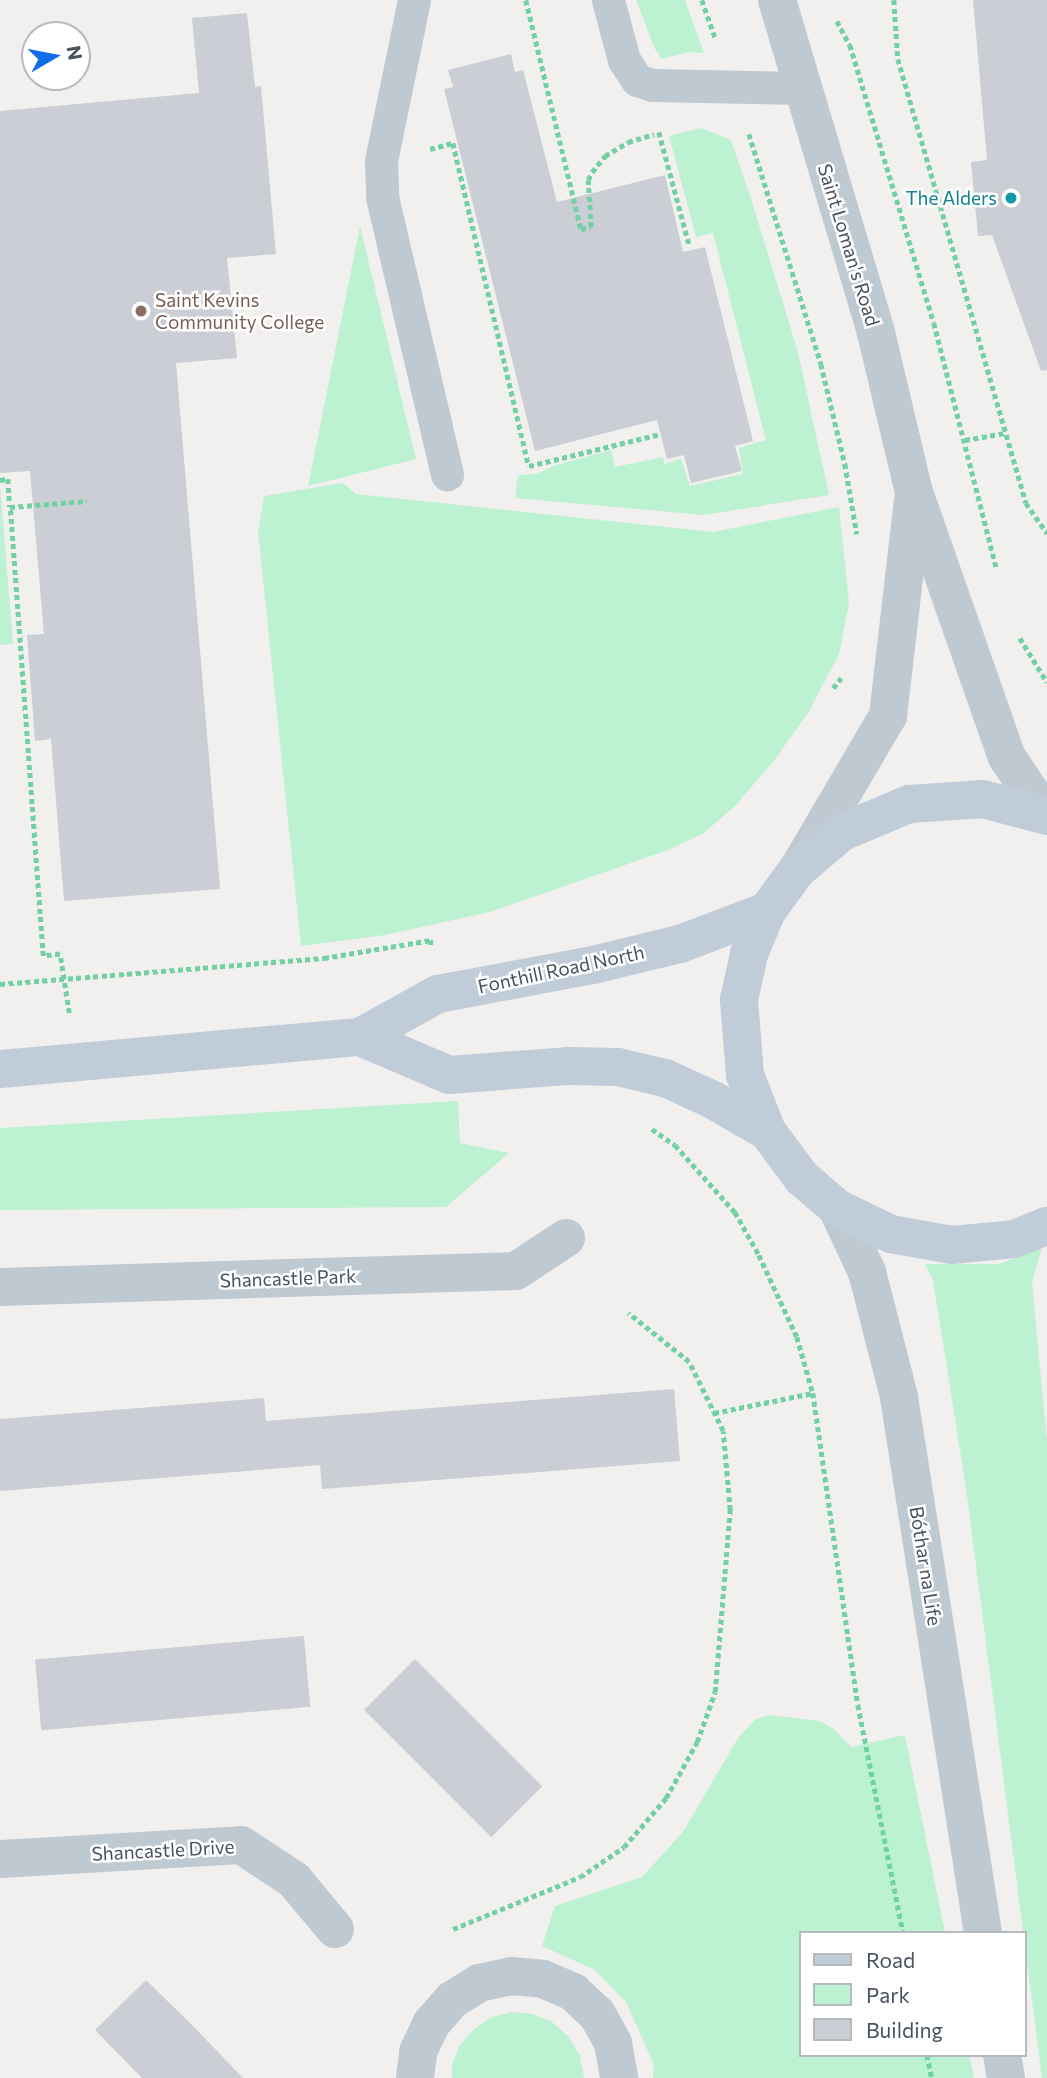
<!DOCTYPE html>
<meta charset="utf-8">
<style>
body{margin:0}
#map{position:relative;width:1047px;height:2078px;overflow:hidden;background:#f2efef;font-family:Commissioner,sans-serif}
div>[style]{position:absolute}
.green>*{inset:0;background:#bcf1d1}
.building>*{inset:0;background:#cbced4;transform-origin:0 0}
.path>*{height:4.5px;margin-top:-2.25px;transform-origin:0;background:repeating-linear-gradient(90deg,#72d1a3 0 5px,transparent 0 8.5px)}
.service>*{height:33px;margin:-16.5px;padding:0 16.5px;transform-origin:16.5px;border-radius:16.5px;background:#bfc9d2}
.minor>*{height:38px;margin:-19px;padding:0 19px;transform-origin:19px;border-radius:19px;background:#bfc9d2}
.tertiary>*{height:38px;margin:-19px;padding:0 19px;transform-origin:19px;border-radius:19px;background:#bfc9d2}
.secondary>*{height:38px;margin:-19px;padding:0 19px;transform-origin:19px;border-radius:19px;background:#c1ccd9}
.dots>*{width:19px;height:19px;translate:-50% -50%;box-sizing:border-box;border:4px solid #fff;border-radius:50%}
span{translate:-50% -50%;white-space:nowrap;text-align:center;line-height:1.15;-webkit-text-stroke:5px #fff;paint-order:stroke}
.culture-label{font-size:19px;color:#0d838f}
.right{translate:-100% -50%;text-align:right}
.street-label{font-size:19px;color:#46525e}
.education-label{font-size:19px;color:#785e54}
.left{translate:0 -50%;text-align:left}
.legend{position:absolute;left:799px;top:1931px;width:228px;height:126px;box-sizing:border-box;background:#fff;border:2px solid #b5babf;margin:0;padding:9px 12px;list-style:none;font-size:21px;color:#46525e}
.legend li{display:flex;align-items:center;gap:14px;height:35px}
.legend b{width:35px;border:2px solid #b5babf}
.north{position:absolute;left:21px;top:21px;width:70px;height:70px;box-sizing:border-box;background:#fff;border:2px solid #b5babf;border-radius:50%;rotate:80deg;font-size:19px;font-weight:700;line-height:28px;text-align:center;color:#46525e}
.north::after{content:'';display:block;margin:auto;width:24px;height:32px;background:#116dea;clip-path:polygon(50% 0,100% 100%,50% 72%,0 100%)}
</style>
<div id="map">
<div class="green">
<i style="clip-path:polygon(636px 0,685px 0,704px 53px,689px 52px,662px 59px,655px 49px)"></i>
<i style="clip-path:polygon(701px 128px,731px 140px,751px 199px,798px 352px,829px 495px,704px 515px,515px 498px,518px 475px,536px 474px,553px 466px,611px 450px,615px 467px,663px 457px,664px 464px,681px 459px,690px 486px,743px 474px,739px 448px,766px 440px,713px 233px,696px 237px,669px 136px)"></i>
<i style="clip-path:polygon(360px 226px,416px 459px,308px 486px)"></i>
<i style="clip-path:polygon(343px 483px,356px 494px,713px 532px,839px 507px,849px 603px,839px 654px,808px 713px,773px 762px,735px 806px,704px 833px,668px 850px,490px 912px,385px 935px,301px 946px,258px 531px,264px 496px)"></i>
<i style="clip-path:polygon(0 485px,13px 644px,0 645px)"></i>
<i style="clip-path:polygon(458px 1101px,460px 1143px,509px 1153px,446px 1207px,0 1210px,0 1128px)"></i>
<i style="clip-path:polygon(1042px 1247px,1032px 1283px,1047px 1441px,1047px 2078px,1042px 2078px,966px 1488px,933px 1280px,925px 1264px,999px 1264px)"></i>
<i style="clip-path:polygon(768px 1715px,819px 1721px,834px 1729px,851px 1747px,905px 1735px,945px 1933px,800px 1933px,800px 2055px,969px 2055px,974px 2078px,653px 2078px,654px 2065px,626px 2002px,595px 1970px,542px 1946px,555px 1906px,642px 1877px,683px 1832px,738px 1738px,755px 1720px)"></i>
<i style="clip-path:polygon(512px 2012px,533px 2014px,552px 2022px,568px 2036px,580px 2056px,584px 2078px,452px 2078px,452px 2064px,460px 2045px,474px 2029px,492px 2017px)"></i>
</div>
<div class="building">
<i style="clip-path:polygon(973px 0,1047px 0,1047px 370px,1041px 371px,992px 235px,978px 236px,971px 162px,987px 160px)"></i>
<i style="clip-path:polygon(247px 13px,255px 87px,261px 86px,276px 254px,227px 258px,237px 358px,176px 363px,220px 889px,64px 901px,51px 739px,35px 741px,27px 635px,44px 634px,30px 471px,0 473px,0 111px,199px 93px,192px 18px)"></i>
<i style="clip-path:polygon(511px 54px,515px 72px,523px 70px,557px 202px,665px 175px,683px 252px,705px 247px,753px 441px,735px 446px,742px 471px,691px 483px,684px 455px,667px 459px,657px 420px,535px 451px,444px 89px,453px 87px,448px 70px)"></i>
<i style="clip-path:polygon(674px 1389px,680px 1461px,322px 1489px,320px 1465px,0 1491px,0 1419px,264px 1398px,266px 1421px)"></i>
<i style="left:304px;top:1636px;width:71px;height:270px;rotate:85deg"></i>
<i style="left:415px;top:1659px;width:180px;height:72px;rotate:45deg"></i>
<i style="clip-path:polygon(146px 1980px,192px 2025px,243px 2078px,142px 2078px,95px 2030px)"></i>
</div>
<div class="path">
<i style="left:526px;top:0;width:236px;rotate:76.5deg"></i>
<i style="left:581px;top:229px;width:10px;rotate:-11deg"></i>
<i style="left:591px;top:227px;width:47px;rotate:-93.7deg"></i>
<i style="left:588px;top:180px;width:9px;rotate:-63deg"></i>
<i style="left:592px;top:172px;width:21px;rotate:-51deg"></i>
<i style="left:605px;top:156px;width:27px;rotate:-31deg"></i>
<i style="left:628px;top:142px;width:27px;rotate:-17deg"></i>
<i style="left:702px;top:0;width:42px;rotate:70.7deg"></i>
<i style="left:894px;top:0;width:59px;rotate:86.1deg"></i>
<i style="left:898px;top:59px;width:462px;rotate:73.9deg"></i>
<i style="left:1026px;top:503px;width:37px;rotate:55deg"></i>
<i style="left:837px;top:21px;width:27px;rotate:62deg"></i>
<i style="left:850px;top:45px;width:290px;rotate:73.2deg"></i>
<i style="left:934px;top:323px;width:252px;rotate:75.7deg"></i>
<i style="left:659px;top:132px;width:116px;rotate:75deg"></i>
<i style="left:749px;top:134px;width:241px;rotate:72.6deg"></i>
<i style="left:821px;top:364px;width:103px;rotate:76.5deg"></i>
<i style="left:845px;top:464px;width:71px;rotate:80.3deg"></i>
<i style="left:430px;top:149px;width:24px;rotate:-15deg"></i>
<i style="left:453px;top:143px;width:332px;rotate:76.8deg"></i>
<i style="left:529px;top:466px;width:135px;rotate:-13.7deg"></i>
<i style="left:965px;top:440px;width:41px;rotate:-9.9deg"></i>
<i style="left:0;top:480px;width:8px;rotate:-7deg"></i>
<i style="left:8px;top:479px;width:28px;rotate:86deg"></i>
<i style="left:1020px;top:638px;width:52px;rotate:58.5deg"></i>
<i style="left:833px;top:688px;width:13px;rotate:-51deg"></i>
<i style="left:0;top:984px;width:325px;rotate:-4.6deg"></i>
<i style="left:324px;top:958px;width:109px;rotate:-9.5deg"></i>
<i style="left:431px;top:940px;width:5px;rotate:90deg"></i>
<i style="left:69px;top:1013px;width:60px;rotate:-98.7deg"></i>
<i style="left:60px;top:954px;width:17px;rotate:173deg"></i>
<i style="left:43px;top:956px;width:450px;rotate:-94.2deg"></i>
<i style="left:10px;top:507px;width:77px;rotate:-4.5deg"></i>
<i style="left:652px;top:1129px;width:28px;rotate:35deg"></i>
<i style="left:675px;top:1145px;width:90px;rotate:48.2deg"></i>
<i style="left:735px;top:1212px;width:49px;rotate:60.8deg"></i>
<i style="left:759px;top:1255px;width:90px;rotate:65.1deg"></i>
<i style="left:797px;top:1337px;width:58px;rotate:74.1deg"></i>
<i style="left:813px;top:1393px;width:315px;rotate:81.8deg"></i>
<i style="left:858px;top:1705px;width:232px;rotate:78.8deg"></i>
<i style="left:714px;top:1413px;width:101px;rotate:-11.4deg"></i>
<i style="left:453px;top:1929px;width:137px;rotate:-22.3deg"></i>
<i style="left:580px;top:1877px;width:53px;rotate:-34.3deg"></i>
<i style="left:624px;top:1847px;width:65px;rotate:-49.4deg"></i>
<i style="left:666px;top:1798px;width:64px;rotate:-61deg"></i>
<i style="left:697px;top:1742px;width:53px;rotate:-70.2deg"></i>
<i style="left:715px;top:1692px;width:183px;rotate:-85.3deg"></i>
<i style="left:730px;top:1510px;width:79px;rotate:-95.1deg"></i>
<i style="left:723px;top:1431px;width:77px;rotate:-116.2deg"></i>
<i style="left:689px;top:1362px;width:78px;rotate:-141.2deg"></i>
<i style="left:927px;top:2055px;width:24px;rotate:78deg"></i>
</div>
<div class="service">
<i style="left:414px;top:0;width:164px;rotate:101.6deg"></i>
<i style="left:381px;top:161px;width:36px;rotate:88deg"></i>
<i style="left:382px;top:197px;width:285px;rotate:76.8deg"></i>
<i style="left:608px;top:0;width:62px;rotate:75.1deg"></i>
<i style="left:624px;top:60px;width:24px;rotate:57deg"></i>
<i style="left:637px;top:80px;width:16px;rotate:18deg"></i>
<i style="left:652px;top:85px;width:149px;rotate:1.2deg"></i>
</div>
<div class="minor">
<i style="left:0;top:1287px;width:516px;rotate:-1.78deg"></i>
<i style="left:516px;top:1271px;width:60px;rotate:-33.4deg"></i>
<i style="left:0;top:1859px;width:241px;rotate:-3.3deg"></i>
<i style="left:241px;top:1845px;width:64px;rotate:33.4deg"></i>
<i style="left:294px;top:1880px;width:64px;rotate:50.1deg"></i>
<i style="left:415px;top:2078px;width:26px;rotate:-83deg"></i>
<i style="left:418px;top:2052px;width:31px;rotate:-65deg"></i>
<i style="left:431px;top:2024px;width:32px;rotate:-49deg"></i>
<i style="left:452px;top:2000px;width:32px;rotate:-32deg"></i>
<i style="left:479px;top:1983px;width:33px;rotate:-12deg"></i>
<i style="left:511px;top:1976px;width:32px;rotate:5deg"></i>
<i style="left:543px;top:1979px;width:33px;rotate:23deg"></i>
<i style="left:573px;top:1992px;width:33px;rotate:43deg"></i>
<i style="left:597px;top:2014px;width:33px;rotate:61deg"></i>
<i style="left:613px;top:2043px;width:36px;rotate:80deg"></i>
</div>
<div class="tertiary">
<i style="left:777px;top:0;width:347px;rotate:73.4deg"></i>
<i style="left:876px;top:333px;width:163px;rotate:76.6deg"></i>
<i style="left:914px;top:492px;width:281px;rotate:70.7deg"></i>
<i style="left:1007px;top:757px;width:69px;rotate:56.3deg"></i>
<i style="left:801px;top:864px;width:172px;rotate:-59.6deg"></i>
<i style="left:888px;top:716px;width:216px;rotate:-83.4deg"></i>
<i style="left:837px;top:1208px;width:71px;rotate:64.9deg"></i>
<i style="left:867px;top:1272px;width:129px;rotate:75.6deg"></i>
<i style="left:899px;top:1397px;width:543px;rotate:81.09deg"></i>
<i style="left:1002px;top:2055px;width:23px;rotate:80deg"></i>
</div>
<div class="secondary">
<i style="left:1047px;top:816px;width:66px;rotate:-165.1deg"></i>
<i style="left:983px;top:799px;width:74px;rotate:176.1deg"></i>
<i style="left:909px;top:804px;width:73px;rotate:157.3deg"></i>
<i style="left:842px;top:832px;width:59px;rotate:139.8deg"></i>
<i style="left:797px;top:870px;width:51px;rotate:126.2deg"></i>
<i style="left:767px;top:911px;width:47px;rotate:112.7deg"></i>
<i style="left:749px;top:954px;width:47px;rotate:102.3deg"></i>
<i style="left:739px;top:1000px;width:75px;rotate:85.4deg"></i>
<i style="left:745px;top:1075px;width:60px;rotate:68.6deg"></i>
<i style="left:767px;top:1131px;width:59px;rotate:53.3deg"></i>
<i style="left:802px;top:1178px;width:46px;rotate:40.6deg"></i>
<i style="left:837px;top:1208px;width:60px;rotate:25.7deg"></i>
<i style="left:891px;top:1234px;width:62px;rotate:10.2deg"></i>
<i style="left:952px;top:1245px;width:62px;rotate:-5.5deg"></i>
<i style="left:1014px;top:1239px;width:35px;rotate:-22deg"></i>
<i style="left:360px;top:1037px;width:97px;rotate:23.1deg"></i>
<i style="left:449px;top:1075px;width:121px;rotate:-4.3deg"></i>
<i style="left:570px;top:1066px;width:48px;rotate:1.2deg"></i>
<i style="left:618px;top:1067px;width:48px;rotate:13.2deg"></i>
<i style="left:665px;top:1078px;width:53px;rotate:24.6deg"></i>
<i style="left:713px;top:1100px;width:62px;rotate:29.9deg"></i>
<i style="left:0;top:1069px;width:361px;rotate:-5.1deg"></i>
<i style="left:360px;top:1037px;width:89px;rotate:-28.9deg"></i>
<i style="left:438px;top:994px;width:158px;rotate:-10.6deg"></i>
<i style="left:593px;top:965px;width:89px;rotate:-13.6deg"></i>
<i style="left:680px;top:944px;width:93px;rotate:-20.8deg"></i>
</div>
<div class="dots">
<i style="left:1011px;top:198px;background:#0f9aa8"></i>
<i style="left:141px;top:311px;background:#8d6e63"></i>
</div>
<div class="culture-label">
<span class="right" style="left:997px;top:198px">The Alders</span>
</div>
<div class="street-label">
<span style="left:849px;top:245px;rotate:73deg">Saint Loman's Road</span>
<span style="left:561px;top:969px;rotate:-12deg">Fonthill Road North</span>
<span style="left:288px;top:1278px;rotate:-2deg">Shancastle Park</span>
<span style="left:926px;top:1566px;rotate:81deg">Bóthar na Life</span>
<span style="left:163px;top:1850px;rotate:-3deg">Shancastle Drive</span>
</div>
<div class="education-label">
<span class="left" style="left:155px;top:311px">Saint Kevins<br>Community College</span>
</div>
<ul class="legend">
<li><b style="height:9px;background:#c1ccd9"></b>Road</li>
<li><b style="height:19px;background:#bcf1d1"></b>Park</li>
<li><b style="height:19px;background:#cbced4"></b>Building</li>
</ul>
<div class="north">N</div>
</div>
